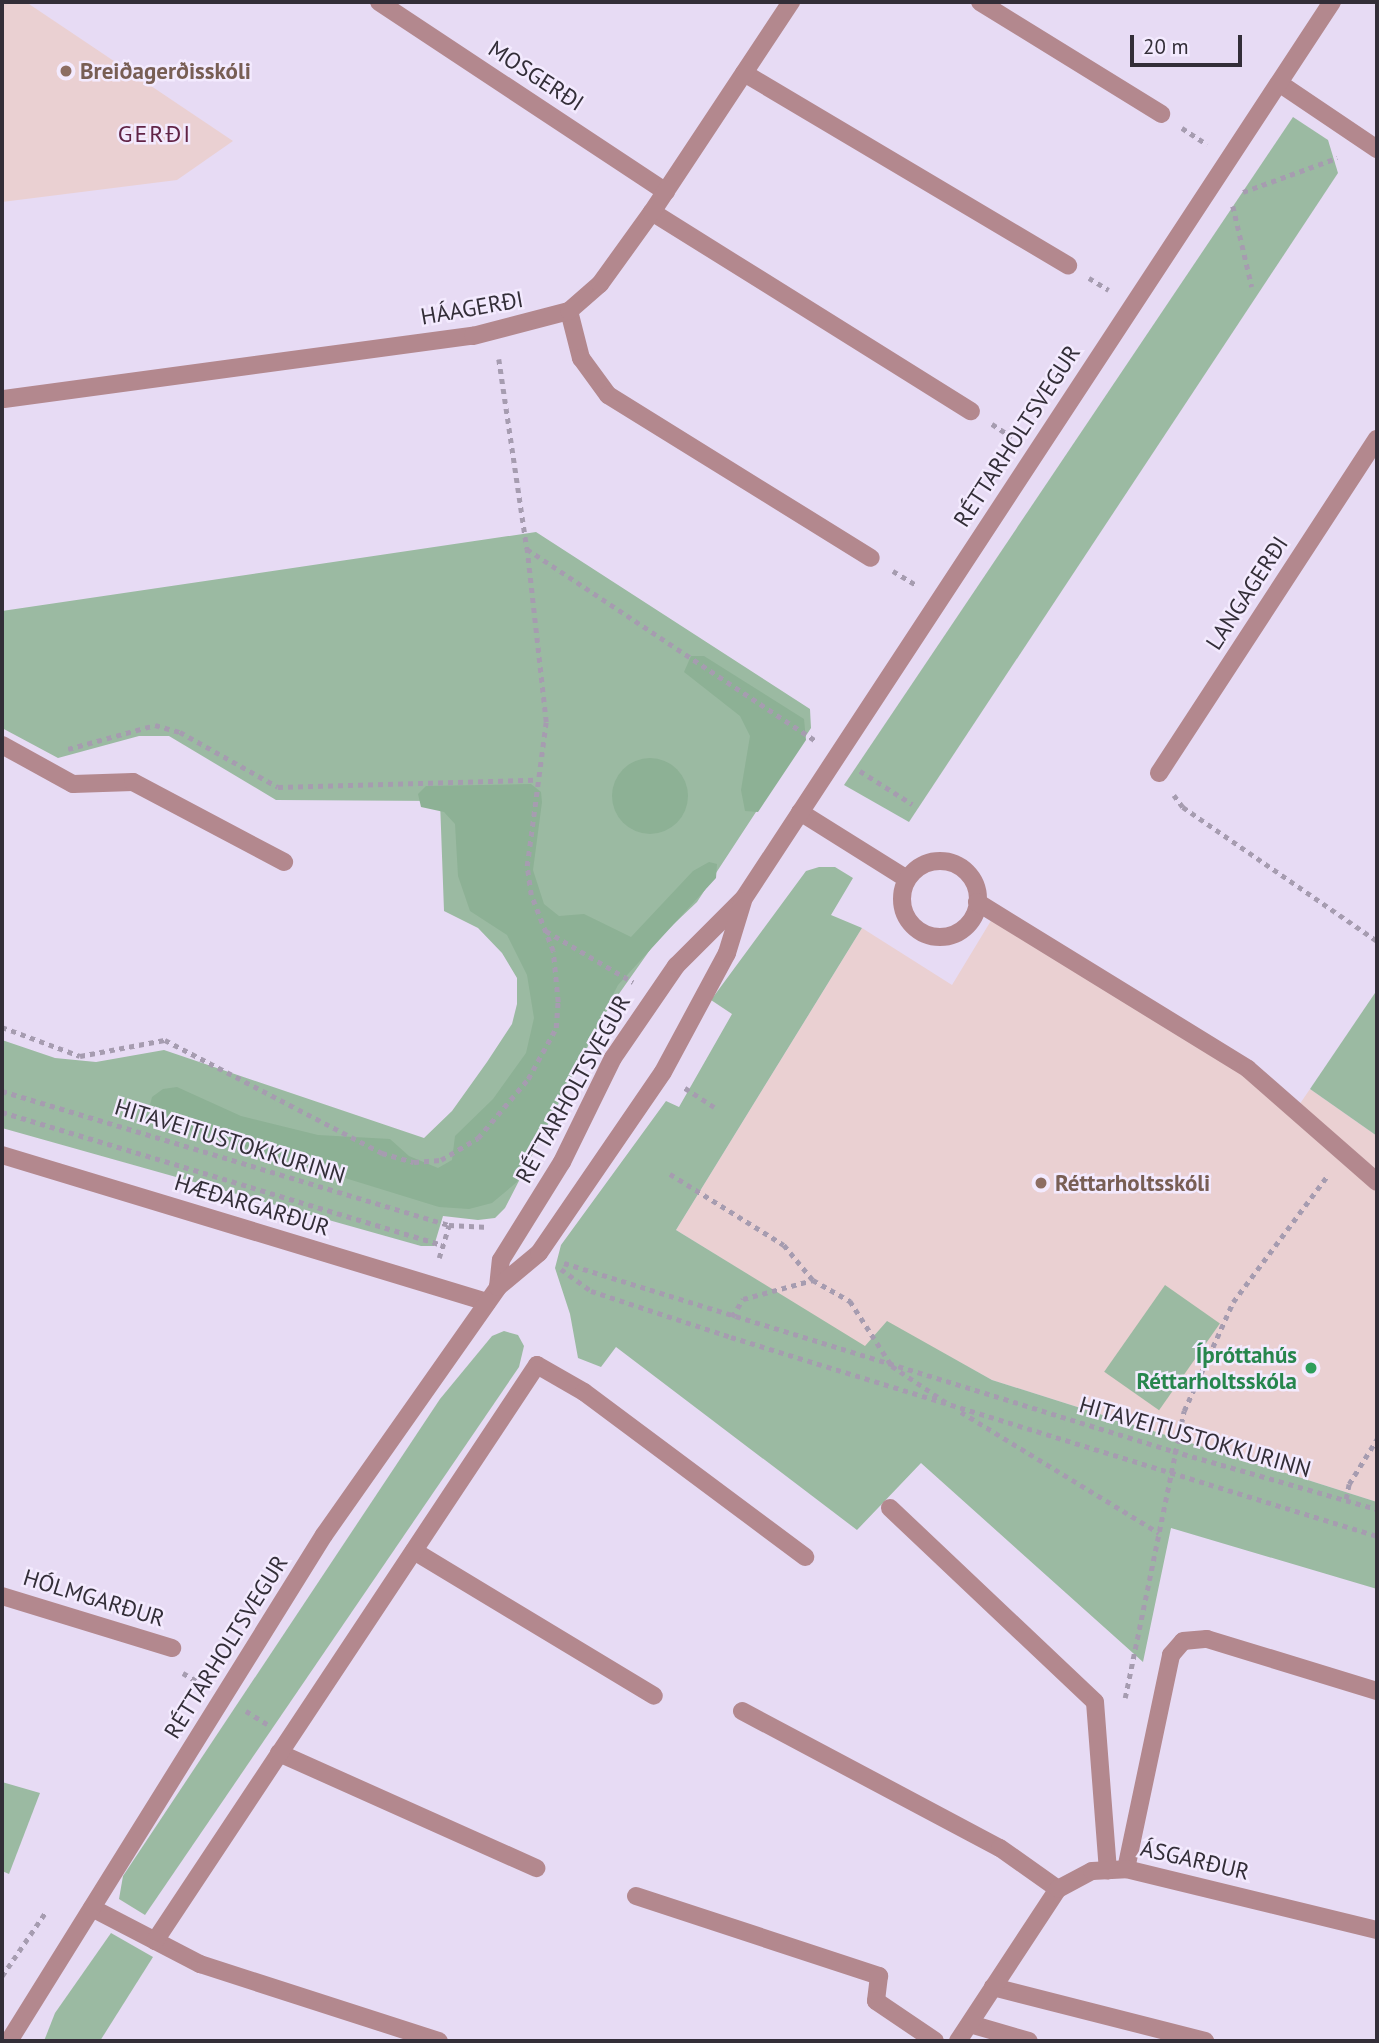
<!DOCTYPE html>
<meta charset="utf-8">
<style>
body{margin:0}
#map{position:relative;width:1379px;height:2043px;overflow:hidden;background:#e7dbf4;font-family:"PT Sans",sans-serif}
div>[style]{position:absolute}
.education>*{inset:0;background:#ead0d2}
.green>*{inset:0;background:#9bbaa2;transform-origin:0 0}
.forest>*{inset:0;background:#8db195}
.round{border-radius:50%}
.path>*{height:4.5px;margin-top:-2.25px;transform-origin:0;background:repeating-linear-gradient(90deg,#a69cb0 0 5px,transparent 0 10px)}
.minor>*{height:18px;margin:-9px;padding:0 9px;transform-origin:9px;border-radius:9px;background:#b3888e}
.minor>.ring{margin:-9px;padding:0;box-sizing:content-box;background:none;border:18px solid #b3888e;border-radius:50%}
.dots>*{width:19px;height:19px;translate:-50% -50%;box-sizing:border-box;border:4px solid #f3eafe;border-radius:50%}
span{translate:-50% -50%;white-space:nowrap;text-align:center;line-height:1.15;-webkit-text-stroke:5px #f3eafe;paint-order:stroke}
.education-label{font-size:23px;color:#785e54;font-weight:700}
.left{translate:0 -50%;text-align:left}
.street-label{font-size:23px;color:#332e38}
.leisure-label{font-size:23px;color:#27864d;font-weight:700}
.right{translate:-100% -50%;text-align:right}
.neighbourhood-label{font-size:24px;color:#612346;letter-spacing:2px}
.frame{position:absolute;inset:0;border:4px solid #332e38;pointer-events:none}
.scale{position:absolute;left:1130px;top:35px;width:112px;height:32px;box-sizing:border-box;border:4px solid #332e38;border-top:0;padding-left:9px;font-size:21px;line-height:24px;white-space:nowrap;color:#332e38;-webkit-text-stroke:5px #f3eafe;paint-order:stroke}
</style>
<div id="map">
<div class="education">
<i style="clip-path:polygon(2px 2px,26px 2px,233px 141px,177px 180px,2px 202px)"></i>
<i style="clip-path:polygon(992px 919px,1297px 1108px,1310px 1089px,1377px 1136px,1377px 1502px,992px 1380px,887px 1322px,865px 1347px,676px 1230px,862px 928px,952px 985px)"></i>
</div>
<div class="green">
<i style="clip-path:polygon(1293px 117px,1328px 140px,1338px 173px,909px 822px,844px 785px)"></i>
<i style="clip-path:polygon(536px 532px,810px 709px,811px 728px,697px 902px,657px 940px,604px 1015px,505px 1208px,495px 1218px,478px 1220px,443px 1216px,434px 1246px,421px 1246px,2px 1128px,2px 1040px,55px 1058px,96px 1062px,164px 1050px,424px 1138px,452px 1111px,487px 1062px,512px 1024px,517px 1004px,517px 978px,502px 953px,478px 928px,444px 911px,440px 801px,276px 800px,169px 736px,139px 736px,58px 758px,2px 728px,2px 611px)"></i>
<i style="clip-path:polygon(819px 867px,835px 867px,853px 878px,831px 915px,862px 928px,676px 1230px,865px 1346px,887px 1321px,992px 1380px,1377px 1502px,1377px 1589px,1171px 1528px,1143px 1662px,921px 1463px,857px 1530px,616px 1347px,601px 1367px,578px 1358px,570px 1314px,555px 1268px,561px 1245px,666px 1101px,679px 1107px,732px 1014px,711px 1000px,806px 871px)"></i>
<i style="clip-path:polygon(1377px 990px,1377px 1136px,1310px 1089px)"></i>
<i style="left:1165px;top:1285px;width:67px;height:106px;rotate:35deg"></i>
<i style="clip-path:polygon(504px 1331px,518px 1335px,524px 1346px,519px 1367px,145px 1915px,119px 1899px,123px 1876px,440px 1399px,492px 1336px)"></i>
<i style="clip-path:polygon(2px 1782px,40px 1793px,9px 1874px,2px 1871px)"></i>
<i style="clip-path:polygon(111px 1933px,153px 1957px,100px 2041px,44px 2041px,55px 2013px)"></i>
</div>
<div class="forest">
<i style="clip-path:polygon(691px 656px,704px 656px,804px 719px,806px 740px,758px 812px,745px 811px,741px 790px,750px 736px,740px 716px,684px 672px)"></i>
<i class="round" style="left:612px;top:758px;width:76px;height:76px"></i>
<i style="clip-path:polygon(531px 784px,541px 792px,542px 802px,533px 870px,544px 904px,559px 916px,584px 914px,631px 937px,693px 871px,709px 862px,717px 864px,716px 878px,618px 985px,517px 1182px,492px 1203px,469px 1209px,439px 1207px,160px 1121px,149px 1109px,152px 1097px,163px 1089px,177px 1087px,241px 1116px,318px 1135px,390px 1139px,409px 1156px,438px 1168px,452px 1160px,455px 1136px,493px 1099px,526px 1053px,534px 1018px,527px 975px,507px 935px,470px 911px,458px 876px,455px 824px,444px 812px,421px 807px,418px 794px,426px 786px)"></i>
</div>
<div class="path">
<i style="left:1182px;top:128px;width:30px;rotate:33deg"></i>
<i style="left:1243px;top:192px;width:100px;rotate:-19.9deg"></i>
<i style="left:1233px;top:206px;width:83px;rotate:76.8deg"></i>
<i style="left:1089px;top:278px;width:23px;rotate:31deg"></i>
<i style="left:499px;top:359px;width:192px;rotate:81.6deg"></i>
<i style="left:527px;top:549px;width:346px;rotate:33.6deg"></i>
<i style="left:992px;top:424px;width:24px;rotate:33deg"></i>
<i style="left:893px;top:571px;width:27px;rotate:31deg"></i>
<i style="left:68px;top:749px;width:90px;rotate:-15.4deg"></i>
<i style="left:155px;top:725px;width:26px;rotate:16deg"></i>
<i style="left:180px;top:732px;width:112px;rotate:29.3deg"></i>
<i style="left:278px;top:787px;width:257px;rotate:-1.6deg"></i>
<i style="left:860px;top:771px;width:62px;rotate:32.4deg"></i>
<i style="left:1174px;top:795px;width:15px;rotate:53deg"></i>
<i style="left:1183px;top:807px;width:236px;rotate:34.6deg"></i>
<i style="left:546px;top:931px;width:101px;rotate:30.4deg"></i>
<i style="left:2px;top:1027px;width:83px;rotate:20.4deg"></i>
<i style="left:80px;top:1056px;width:86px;rotate:-10.7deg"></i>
<i style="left:165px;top:1040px;width:245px;rotate:27.5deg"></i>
<i style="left:382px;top:1153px;width:33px;rotate:16deg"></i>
<i style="left:414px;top:1162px;width:27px;rotate:-4deg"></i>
<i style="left:441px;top:1160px;width:43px;rotate:-30.7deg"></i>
<i style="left:478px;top:1138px;width:77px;rotate:-49.7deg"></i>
<i style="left:528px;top:1079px;width:58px;rotate:-61.2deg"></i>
<i style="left:556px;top:1028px;width:26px;rotate:-86deg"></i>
<i style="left:558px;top:1002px;width:51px;rotate:-95.6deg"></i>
<i style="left:553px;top:951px;width:60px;rotate:-111.4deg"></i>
<i style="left:531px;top:895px;width:29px;rotate:-98deg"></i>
<i style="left:527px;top:866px;width:145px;rotate:-82.5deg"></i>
<i style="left:546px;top:722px;width:174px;rotate:-96.3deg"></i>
<i style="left:685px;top:1088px;width:35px;rotate:33deg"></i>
<i style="left:2px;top:1091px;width:467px;rotate:16.7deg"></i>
<i style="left:449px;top:1225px;width:40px;rotate:2.9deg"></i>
<i style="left:2px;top:1112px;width:461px;rotate:16.8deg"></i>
<i style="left:670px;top:1174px;width:134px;rotate:31.9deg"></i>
<i style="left:784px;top:1245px;width:45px;rotate:50.4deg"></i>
<i style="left:813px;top:1280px;width:43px;rotate:29.6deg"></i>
<i style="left:850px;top:1301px;width:77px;rotate:57.1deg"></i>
<i style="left:892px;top:1366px;width:66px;rotate:33.9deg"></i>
<i style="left:439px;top:1258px;width:34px;rotate:-73deg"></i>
<i style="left:564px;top:1263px;width:637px;rotate:17.16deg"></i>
<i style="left:1173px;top:1451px;width:212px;rotate:15.9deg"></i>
<i style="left:561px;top:1269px;width:37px;rotate:36deg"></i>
<i style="left:591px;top:1291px;width:147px;rotate:18.2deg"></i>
<i style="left:731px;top:1337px;width:676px;rotate:17.12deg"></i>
<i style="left:732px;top:1317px;width:21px;rotate:-59deg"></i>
<i style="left:743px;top:1299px;width:73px;rotate:-15.2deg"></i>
<i style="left:961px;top:1412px;width:232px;rotate:31.4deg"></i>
<i style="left:1346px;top:1499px;width:15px;rotate:-79deg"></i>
<i style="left:1349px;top:1484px;width:53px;rotate:-58.1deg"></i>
<i style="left:183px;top:1673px;width:16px;rotate:30deg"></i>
<i style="left:1125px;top:1698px;width:293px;rotate:-78.4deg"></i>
<i style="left:1184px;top:1411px;width:120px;rotate:-65.8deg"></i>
<i style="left:1233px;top:1302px;width:159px;rotate:-53.2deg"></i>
<i style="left:246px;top:1711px;width:26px;rotate:32deg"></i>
<i style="left:2px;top:1976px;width:76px;rotate:-55.7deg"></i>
</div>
<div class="minor">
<i style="left:379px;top:2px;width:344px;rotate:33.5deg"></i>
<i style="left:980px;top:2px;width:213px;rotate:31.7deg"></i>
<i style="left:744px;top:73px;width:377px;rotate:30.7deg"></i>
<i style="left:1279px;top:83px;width:118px;rotate:34deg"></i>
<i style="left:652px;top:212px;width:376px;rotate:32deg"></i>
<i style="left:569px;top:311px;width:49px;rotate:75.7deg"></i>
<i style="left:581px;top:358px;width:46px;rotate:53.9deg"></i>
<i style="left:608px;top:395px;width:309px;rotate:31.8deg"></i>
<i style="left:4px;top:399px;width:473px;rotate:-7.7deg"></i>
<i style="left:473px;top:336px;width:99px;rotate:-14.6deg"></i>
<i style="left:569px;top:311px;width:41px;rotate:-41.1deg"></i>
<i style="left:600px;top:284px;width:89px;rotate:-54.2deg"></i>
<i style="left:652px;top:212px;width:252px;rotate:-56.5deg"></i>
<i style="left:2px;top:745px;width:81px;rotate:28.8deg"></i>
<i style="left:73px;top:784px;width:60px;rotate:-1.9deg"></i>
<i style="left:133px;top:782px;width:171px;rotate:27.9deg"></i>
<i style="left:1159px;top:773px;width:399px;rotate:-56.9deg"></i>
<i style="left:800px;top:812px;width:126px;rotate:32.1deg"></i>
<i class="ring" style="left:902px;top:861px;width:58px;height:58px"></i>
<i style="left:977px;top:902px;width:318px;rotate:31.6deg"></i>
<i style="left:1248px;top:1069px;width:171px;rotate:41.2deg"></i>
<i style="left:2px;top:1155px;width:507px;rotate:16.86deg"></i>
<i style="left:498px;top:1287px;width:27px;rotate:-84deg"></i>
<i style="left:501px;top:1260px;width:115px;rotate:-58.1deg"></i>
<i style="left:562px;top:1162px;width:116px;rotate:-63.9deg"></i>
<i style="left:613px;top:1058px;width:112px;rotate:-55.6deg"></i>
<i style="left:676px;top:966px;width:96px;rotate:-45deg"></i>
<i style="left:744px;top:898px;width:1072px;rotate:-56.73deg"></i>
<i style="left:890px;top:1508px;width:282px;rotate:43.4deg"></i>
<i style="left:1095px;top:1702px;width:169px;rotate:85.6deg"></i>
<i style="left:414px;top:1551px;width:280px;rotate:31.1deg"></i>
<i style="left:2px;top:1596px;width:178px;rotate:17deg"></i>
<i style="left:742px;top:1711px;width:292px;rotate:28deg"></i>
<i style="left:1000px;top:1848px;width:71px;rotate:35.3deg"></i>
<i style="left:279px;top:1753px;width:282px;rotate:24.1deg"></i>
<i style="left:1126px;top:1869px;width:219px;rotate:-78.1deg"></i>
<i style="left:1171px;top:1655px;width:18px;rotate:-49deg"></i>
<i style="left:1183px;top:1641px;width:24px;rotate:-5deg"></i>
<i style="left:1207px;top:1639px;width:178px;rotate:17deg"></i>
<i style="left:636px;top:1896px;width:256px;rotate:18.2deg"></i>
<i style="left:879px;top:1976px;width:25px;rotate:97deg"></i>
<i style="left:876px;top:2001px;width:71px;rotate:34.1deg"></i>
<i style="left:92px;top:1908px;width:122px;rotate:27.4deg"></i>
<i style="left:200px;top:1964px;width:251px;rotate:17.9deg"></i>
<i style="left:155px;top:1941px;width:691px;rotate:-56.45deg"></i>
<i style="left:537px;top:1365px;width:54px;rotate:29.9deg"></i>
<i style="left:584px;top:1392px;width:276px;rotate:36.7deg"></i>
<i style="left:993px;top:1987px;width:219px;rotate:14.3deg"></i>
<i style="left:970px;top:2024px;width:61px;rotate:16.1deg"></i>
<i style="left:9px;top:2041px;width:596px;rotate:-58.1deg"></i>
<i style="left:324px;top:1535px;width:303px;rotate:-54.9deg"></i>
<i style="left:498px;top:1287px;width:53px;rotate:-39.7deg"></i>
<i style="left:539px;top:1253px;width:219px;rotate:-55.6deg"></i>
<i style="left:663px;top:1072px;width:135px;rotate:-61.7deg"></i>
<i style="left:727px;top:953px;width:54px;rotate:-72.9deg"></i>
<i style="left:958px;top:2041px;width:182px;rotate:-56.7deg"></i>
<i style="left:1058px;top:1889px;width:38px;rotate:-28deg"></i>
<i style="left:1092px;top:1871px;width:34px;rotate:-3deg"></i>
<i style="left:1126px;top:1869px;width:258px;rotate:13.7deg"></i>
</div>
<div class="dots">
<i style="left:66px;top:71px;background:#8d6e63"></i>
<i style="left:1041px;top:1183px;background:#8d6e63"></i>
<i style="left:1311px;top:1368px;background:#2e9e5b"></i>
</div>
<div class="education-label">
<span class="left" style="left:80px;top:71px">Breiðagerðisskóli</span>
<span class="left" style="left:1055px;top:1183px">Réttarholtsskóli</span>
</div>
<div class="street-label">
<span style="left:536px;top:76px;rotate:33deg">MOSGERÐI</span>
<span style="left:472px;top:308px;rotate:-10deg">HÁAGERÐI</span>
<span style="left:1017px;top:436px;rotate:-57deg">RÉTTARHOLTSVEGUR</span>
<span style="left:1247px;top:593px;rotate:-57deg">LANGAGERÐI</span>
<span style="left:573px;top:1089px;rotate:-61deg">RÉTTARHOLTSVEGUR</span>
<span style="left:230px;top:1141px;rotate:17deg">HITAVEITUSTOKKURINN</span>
<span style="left:252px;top:1205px;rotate:17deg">HÆÐARGARÐUR</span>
<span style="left:1195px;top:1437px;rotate:16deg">HITAVEITUSTOKKURINN</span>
<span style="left:94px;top:1598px;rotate:17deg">HÓLMGARÐUR</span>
<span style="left:226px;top:1647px;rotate:-58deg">RÉTTARHOLTSVEGUR</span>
<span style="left:1195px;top:1860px;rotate:13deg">ÁSGARÐUR</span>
</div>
<div class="leisure-label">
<span class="right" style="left:1297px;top:1368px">Íþróttahús<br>Réttarholtsskóla</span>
</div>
<div class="neighbourhood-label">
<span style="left:155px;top:134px">GERÐI</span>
</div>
<div class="frame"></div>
<div class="scale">20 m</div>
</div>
